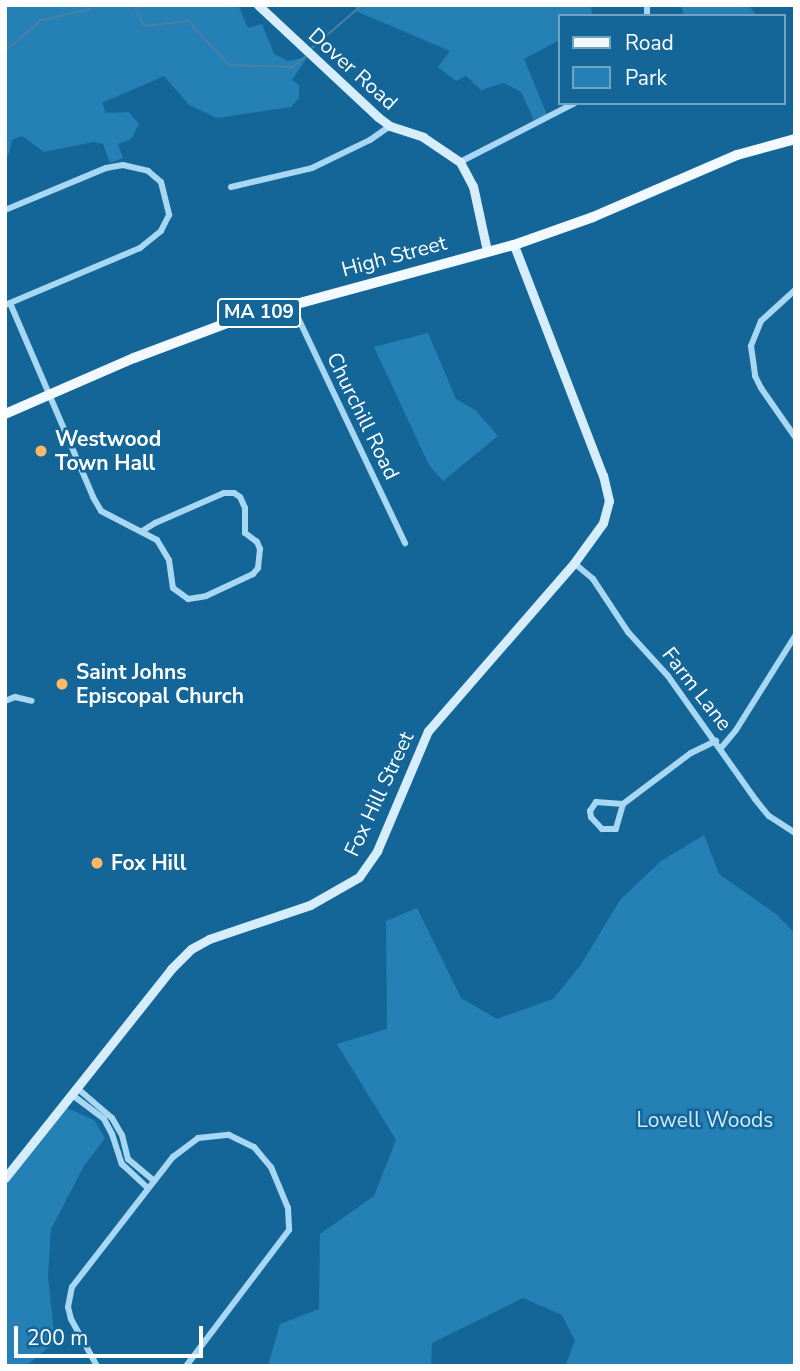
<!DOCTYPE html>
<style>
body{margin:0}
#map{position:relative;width:800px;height:1371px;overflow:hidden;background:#156698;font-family:"Nunito Sans",sans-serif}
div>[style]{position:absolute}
.green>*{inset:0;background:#2480b5}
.stream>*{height:2px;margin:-1px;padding:0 1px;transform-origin:1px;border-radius:1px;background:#4981a4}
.street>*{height:6px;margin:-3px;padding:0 3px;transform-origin:3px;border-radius:3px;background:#a7d7f2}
.secondary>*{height:9px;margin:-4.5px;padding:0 4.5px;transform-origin:4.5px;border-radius:4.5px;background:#d6eefc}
.primary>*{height:10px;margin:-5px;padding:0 5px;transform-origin:5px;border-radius:5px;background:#f3faff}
.dots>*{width:19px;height:19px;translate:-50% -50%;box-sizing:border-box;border:4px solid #156698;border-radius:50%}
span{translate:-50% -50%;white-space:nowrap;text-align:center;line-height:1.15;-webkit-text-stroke:5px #156698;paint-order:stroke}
.shield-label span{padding:2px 5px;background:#156698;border:2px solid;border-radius:5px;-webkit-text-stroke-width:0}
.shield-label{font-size:19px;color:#fff;font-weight:700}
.street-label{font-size:21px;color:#fff}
.poi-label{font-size:21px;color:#fff;font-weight:700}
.left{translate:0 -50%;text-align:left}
.park-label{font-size:21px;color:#cfecfd}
.frame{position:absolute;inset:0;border:7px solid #fff;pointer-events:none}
.legend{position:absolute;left:558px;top:14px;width:228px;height:91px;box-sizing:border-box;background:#156698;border:2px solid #73a3c1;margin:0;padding:9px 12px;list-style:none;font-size:21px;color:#fff}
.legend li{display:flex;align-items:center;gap:14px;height:35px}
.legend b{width:35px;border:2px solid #73a3c1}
.scale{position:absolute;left:14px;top:1326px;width:189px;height:32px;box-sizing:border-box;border:4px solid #fff;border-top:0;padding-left:9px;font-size:21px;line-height:24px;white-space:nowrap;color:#fff;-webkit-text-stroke:5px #156698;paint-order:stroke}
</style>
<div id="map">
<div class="green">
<i style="clip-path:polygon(5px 5px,238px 5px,248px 28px,262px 24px,274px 54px,288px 61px,307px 57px,292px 80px,299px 85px,299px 98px,291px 107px,217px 118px,189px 105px,164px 76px,102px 103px,106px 113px,129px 112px,139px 124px,131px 139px,118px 144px,123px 158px,110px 163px,103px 144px,93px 142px,44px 152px,22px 136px,12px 140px,9px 154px,5px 157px)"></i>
<i style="clip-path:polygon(354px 5px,591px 5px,592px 16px,560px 16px,560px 40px,524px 59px,547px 115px,534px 120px,521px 92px,504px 83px,481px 90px,466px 76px,456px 81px,438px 67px,450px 51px,358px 12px)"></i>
<i style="clip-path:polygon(681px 5px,748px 5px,757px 16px,684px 16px)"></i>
<i style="clip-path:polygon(428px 333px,456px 399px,475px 410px,498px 436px,443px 481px,429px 465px,374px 347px)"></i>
<i style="clip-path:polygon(704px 835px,719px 874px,776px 914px,795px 933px,795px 1366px,565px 1366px,575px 1341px,562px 1315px,523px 1298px,432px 1343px,431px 1366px,268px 1366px,280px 1324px,319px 1309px,320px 1234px,374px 1196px,396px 1140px,337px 1044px,387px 1029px,386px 921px,417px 908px,461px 998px,497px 1019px,553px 999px,580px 966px,620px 900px,661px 861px)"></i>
<i style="clip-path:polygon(67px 1108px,94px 1120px,105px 1138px,84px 1166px,51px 1229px,48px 1276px,55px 1342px,26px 1366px,5px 1366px,5px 1186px)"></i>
</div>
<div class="stream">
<i style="left:134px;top:5px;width:23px;rotate:65deg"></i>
<i style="left:144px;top:26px;width:44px;rotate:-6.5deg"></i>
<i style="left:188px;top:21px;width:60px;rotate:47deg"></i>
<i style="left:229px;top:65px;width:64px;rotate:1.8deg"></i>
<i style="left:293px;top:67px;width:16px;rotate:-40deg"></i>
<i style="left:312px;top:48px;width:66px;rotate:-40.7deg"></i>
<i style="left:5px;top:51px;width:48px;rotate:-40.7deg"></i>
<i style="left:41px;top:20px;width:50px;rotate:-12.7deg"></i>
<i style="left:90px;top:9px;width:4px;rotate:-63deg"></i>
</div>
<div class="street">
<i style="left:647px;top:5px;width:11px;rotate:90deg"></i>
<i style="left:460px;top:162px;width:129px;rotate:-27.2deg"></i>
<i style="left:231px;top:187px;width:83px;rotate:-13.2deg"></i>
<i style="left:312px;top:168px;width:64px;rotate:-25.8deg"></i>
<i style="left:370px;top:140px;width:24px;rotate:-35deg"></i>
<i style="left:5px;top:210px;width:109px;rotate:-22.6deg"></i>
<i style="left:106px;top:168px;width:17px;rotate:-10deg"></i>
<i style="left:123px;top:165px;width:26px;rotate:13deg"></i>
<i style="left:148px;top:171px;width:17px;rotate:40deg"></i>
<i style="left:161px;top:182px;width:34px;rotate:76deg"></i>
<i style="left:169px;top:215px;width:18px;rotate:117deg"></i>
<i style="left:161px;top:231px;width:27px;rotate:141deg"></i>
<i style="left:140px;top:248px;width:147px;rotate:157.1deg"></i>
<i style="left:795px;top:290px;width:46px;rotate:137.6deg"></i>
<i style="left:761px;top:321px;width:27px;rotate:112deg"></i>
<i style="left:751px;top:346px;width:30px;rotate:82deg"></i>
<i style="left:755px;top:376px;width:13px;rotate:63deg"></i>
<i style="left:761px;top:388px;width:60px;rotate:55.2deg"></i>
<i style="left:10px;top:303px;width:211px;rotate:66.8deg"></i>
<i style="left:93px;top:497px;width:16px;rotate:60deg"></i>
<i style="left:101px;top:511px;width:63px;rotate:27.4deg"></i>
<i style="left:157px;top:540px;width:23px;rotate:59deg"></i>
<i style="left:169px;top:560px;width:28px;rotate:82deg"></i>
<i style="left:173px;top:588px;width:19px;rotate:36deg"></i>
<i style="left:188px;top:599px;width:18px;rotate:-9deg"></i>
<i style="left:206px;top:596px;width:52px;rotate:-25.1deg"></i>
<i style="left:253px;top:574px;width:8px;rotate:-50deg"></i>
<i style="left:258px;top:568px;width:19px;rotate:-84deg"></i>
<i style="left:260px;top:549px;width:8px;rotate:-113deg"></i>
<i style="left:257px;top:542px;width:15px;rotate:-143deg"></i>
<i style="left:245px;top:533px;width:25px;rotate:-90deg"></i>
<i style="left:245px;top:508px;width:12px;rotate:-114deg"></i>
<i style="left:240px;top:497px;width:7px;rotate:-146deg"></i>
<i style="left:234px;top:493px;width:10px;rotate:180deg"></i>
<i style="left:224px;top:493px;width:75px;rotate:156.5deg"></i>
<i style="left:155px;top:523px;width:15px;rotate:148deg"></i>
<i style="left:291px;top:303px;width:266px;rotate:64.6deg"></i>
<i style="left:574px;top:563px;width:25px;rotate:40deg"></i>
<i style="left:593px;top:579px;width:64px;rotate:56.6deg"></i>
<i style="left:628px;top:632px;width:59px;rotate:47.7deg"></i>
<i style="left:668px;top:676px;width:151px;rotate:54.7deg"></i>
<i style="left:755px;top:799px;width:22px;rotate:51deg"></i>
<i style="left:769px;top:816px;width:31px;rotate:33deg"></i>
<i style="left:5px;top:701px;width:11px;rotate:-22deg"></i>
<i style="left:15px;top:697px;width:17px;rotate:13deg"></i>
<i style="left:721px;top:748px;width:23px;rotate:-50deg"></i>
<i style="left:736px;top:730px;width:111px;rotate:-57.9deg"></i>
<i style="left:623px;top:804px;width:26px;rotate:106deg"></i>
<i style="left:616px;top:829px;width:14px;rotate:180deg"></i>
<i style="left:602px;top:829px;width:16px;rotate:-133deg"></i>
<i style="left:591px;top:817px;width:6px;rotate:-99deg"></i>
<i style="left:590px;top:811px;width:11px;rotate:-56deg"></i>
<i style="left:596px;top:802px;width:27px;rotate:4deg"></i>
<i style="left:623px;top:804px;width:85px;rotate:-36.9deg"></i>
<i style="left:691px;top:753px;width:28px;rotate:-26deg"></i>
<i style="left:77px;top:1088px;width:46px;rotate:40.6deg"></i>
<i style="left:112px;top:1118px;width:20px;rotate:60deg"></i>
<i style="left:122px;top:1135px;width:25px;rotate:76deg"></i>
<i style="left:128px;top:1159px;width:34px;rotate:40deg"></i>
<i style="left:71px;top:1094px;width:41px;rotate:37.1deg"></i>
<i style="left:104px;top:1119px;width:17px;rotate:62deg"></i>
<i style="left:112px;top:1134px;width:32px;rotate:72deg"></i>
<i style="left:122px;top:1164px;width:35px;rotate:43deg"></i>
<i style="left:97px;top:1366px;width:54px;rotate:-119deg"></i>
<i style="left:71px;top:1319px;width:12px;rotate:-104deg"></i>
<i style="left:68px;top:1307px;width:20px;rotate:-79deg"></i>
<i style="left:72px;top:1287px;width:165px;rotate:-52.2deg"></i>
<i style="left:173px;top:1157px;width:31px;rotate:-37deg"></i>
<i style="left:198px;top:1138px;width:31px;rotate:-6deg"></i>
<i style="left:229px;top:1135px;width:28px;rotate:26deg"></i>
<i style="left:254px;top:1147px;width:26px;rotate:50deg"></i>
<i style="left:271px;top:1167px;width:44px;rotate:67.5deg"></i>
<i style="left:288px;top:1208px;width:22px;rotate:87deg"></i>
<i style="left:289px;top:1230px;width:171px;rotate:127.1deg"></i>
</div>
<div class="secondary">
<i style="left:258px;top:5px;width:164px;rotate:43deg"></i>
<i style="left:378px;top:117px;width:15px;rotate:37deg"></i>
<i style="left:390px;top:126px;width:35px;rotate:18deg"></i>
<i style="left:423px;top:137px;width:45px;rotate:34deg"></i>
<i style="left:460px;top:162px;width:27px;rotate:62deg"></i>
<i style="left:473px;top:186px;width:66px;rotate:77.8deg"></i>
<i style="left:5px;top:1178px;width:267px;rotate:-51.5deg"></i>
<i style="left:171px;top:969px;width:28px;rotate:-45deg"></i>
<i style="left:191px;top:949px;width:21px;rotate:-29deg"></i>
<i style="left:209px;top:939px;width:107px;rotate:-18.6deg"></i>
<i style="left:310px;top:905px;width:56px;rotate:-29.7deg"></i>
<i style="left:359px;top:877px;width:32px;rotate:-55deg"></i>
<i style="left:377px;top:851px;width:130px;rotate:-67deg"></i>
<i style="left:428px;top:731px;width:223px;rotate:-49deg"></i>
<i style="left:574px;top:563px;width:49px;rotate:-54.1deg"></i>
<i style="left:603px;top:523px;width:23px;rotate:-75deg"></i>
<i style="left:609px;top:501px;width:26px;rotate:-103deg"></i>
<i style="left:603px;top:476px;width:248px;rotate:-111.1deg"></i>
</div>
<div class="primary">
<i style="left:5px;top:414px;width:141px;rotate:-23.5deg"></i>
<i style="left:134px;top:358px;width:103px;rotate:-20.6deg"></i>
<i style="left:230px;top:322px;width:294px;rotate:-15.2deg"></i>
<i style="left:514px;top:245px;width:84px;rotate:-19.5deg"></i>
<i style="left:593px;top:217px;width:157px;rotate:-23.3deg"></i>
<i style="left:737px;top:155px;width:60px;rotate:-15.4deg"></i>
</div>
<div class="dots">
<i style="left:41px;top:451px;background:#ffb869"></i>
<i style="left:62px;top:684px;background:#ffb869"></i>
<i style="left:97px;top:863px;background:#ffb869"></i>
</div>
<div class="shield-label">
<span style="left:259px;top:313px">MA 109</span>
</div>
<div class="street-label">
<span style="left:353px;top:69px;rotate:42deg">Dover Road</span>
<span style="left:394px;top:256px;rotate:-15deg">High Street</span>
<span style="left:363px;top:416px;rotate:64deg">Churchill Road</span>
<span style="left:697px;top:689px;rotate:52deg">Farm Lane</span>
<span style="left:379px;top:794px;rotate:-65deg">Fox Hill Street</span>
</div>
<div class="poi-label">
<span class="left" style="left:55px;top:451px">Westwood<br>Town Hall</span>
<span class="left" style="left:76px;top:684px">Saint Johns<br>Episcopal Church</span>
<span class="left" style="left:111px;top:863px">Fox Hill</span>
</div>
<div class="park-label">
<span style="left:705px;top:1120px">Lowell Woods</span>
</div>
<div class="frame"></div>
<ul class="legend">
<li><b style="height:9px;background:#f3faff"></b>Road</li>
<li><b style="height:19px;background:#2480b5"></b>Park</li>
</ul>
<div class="scale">200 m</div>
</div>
